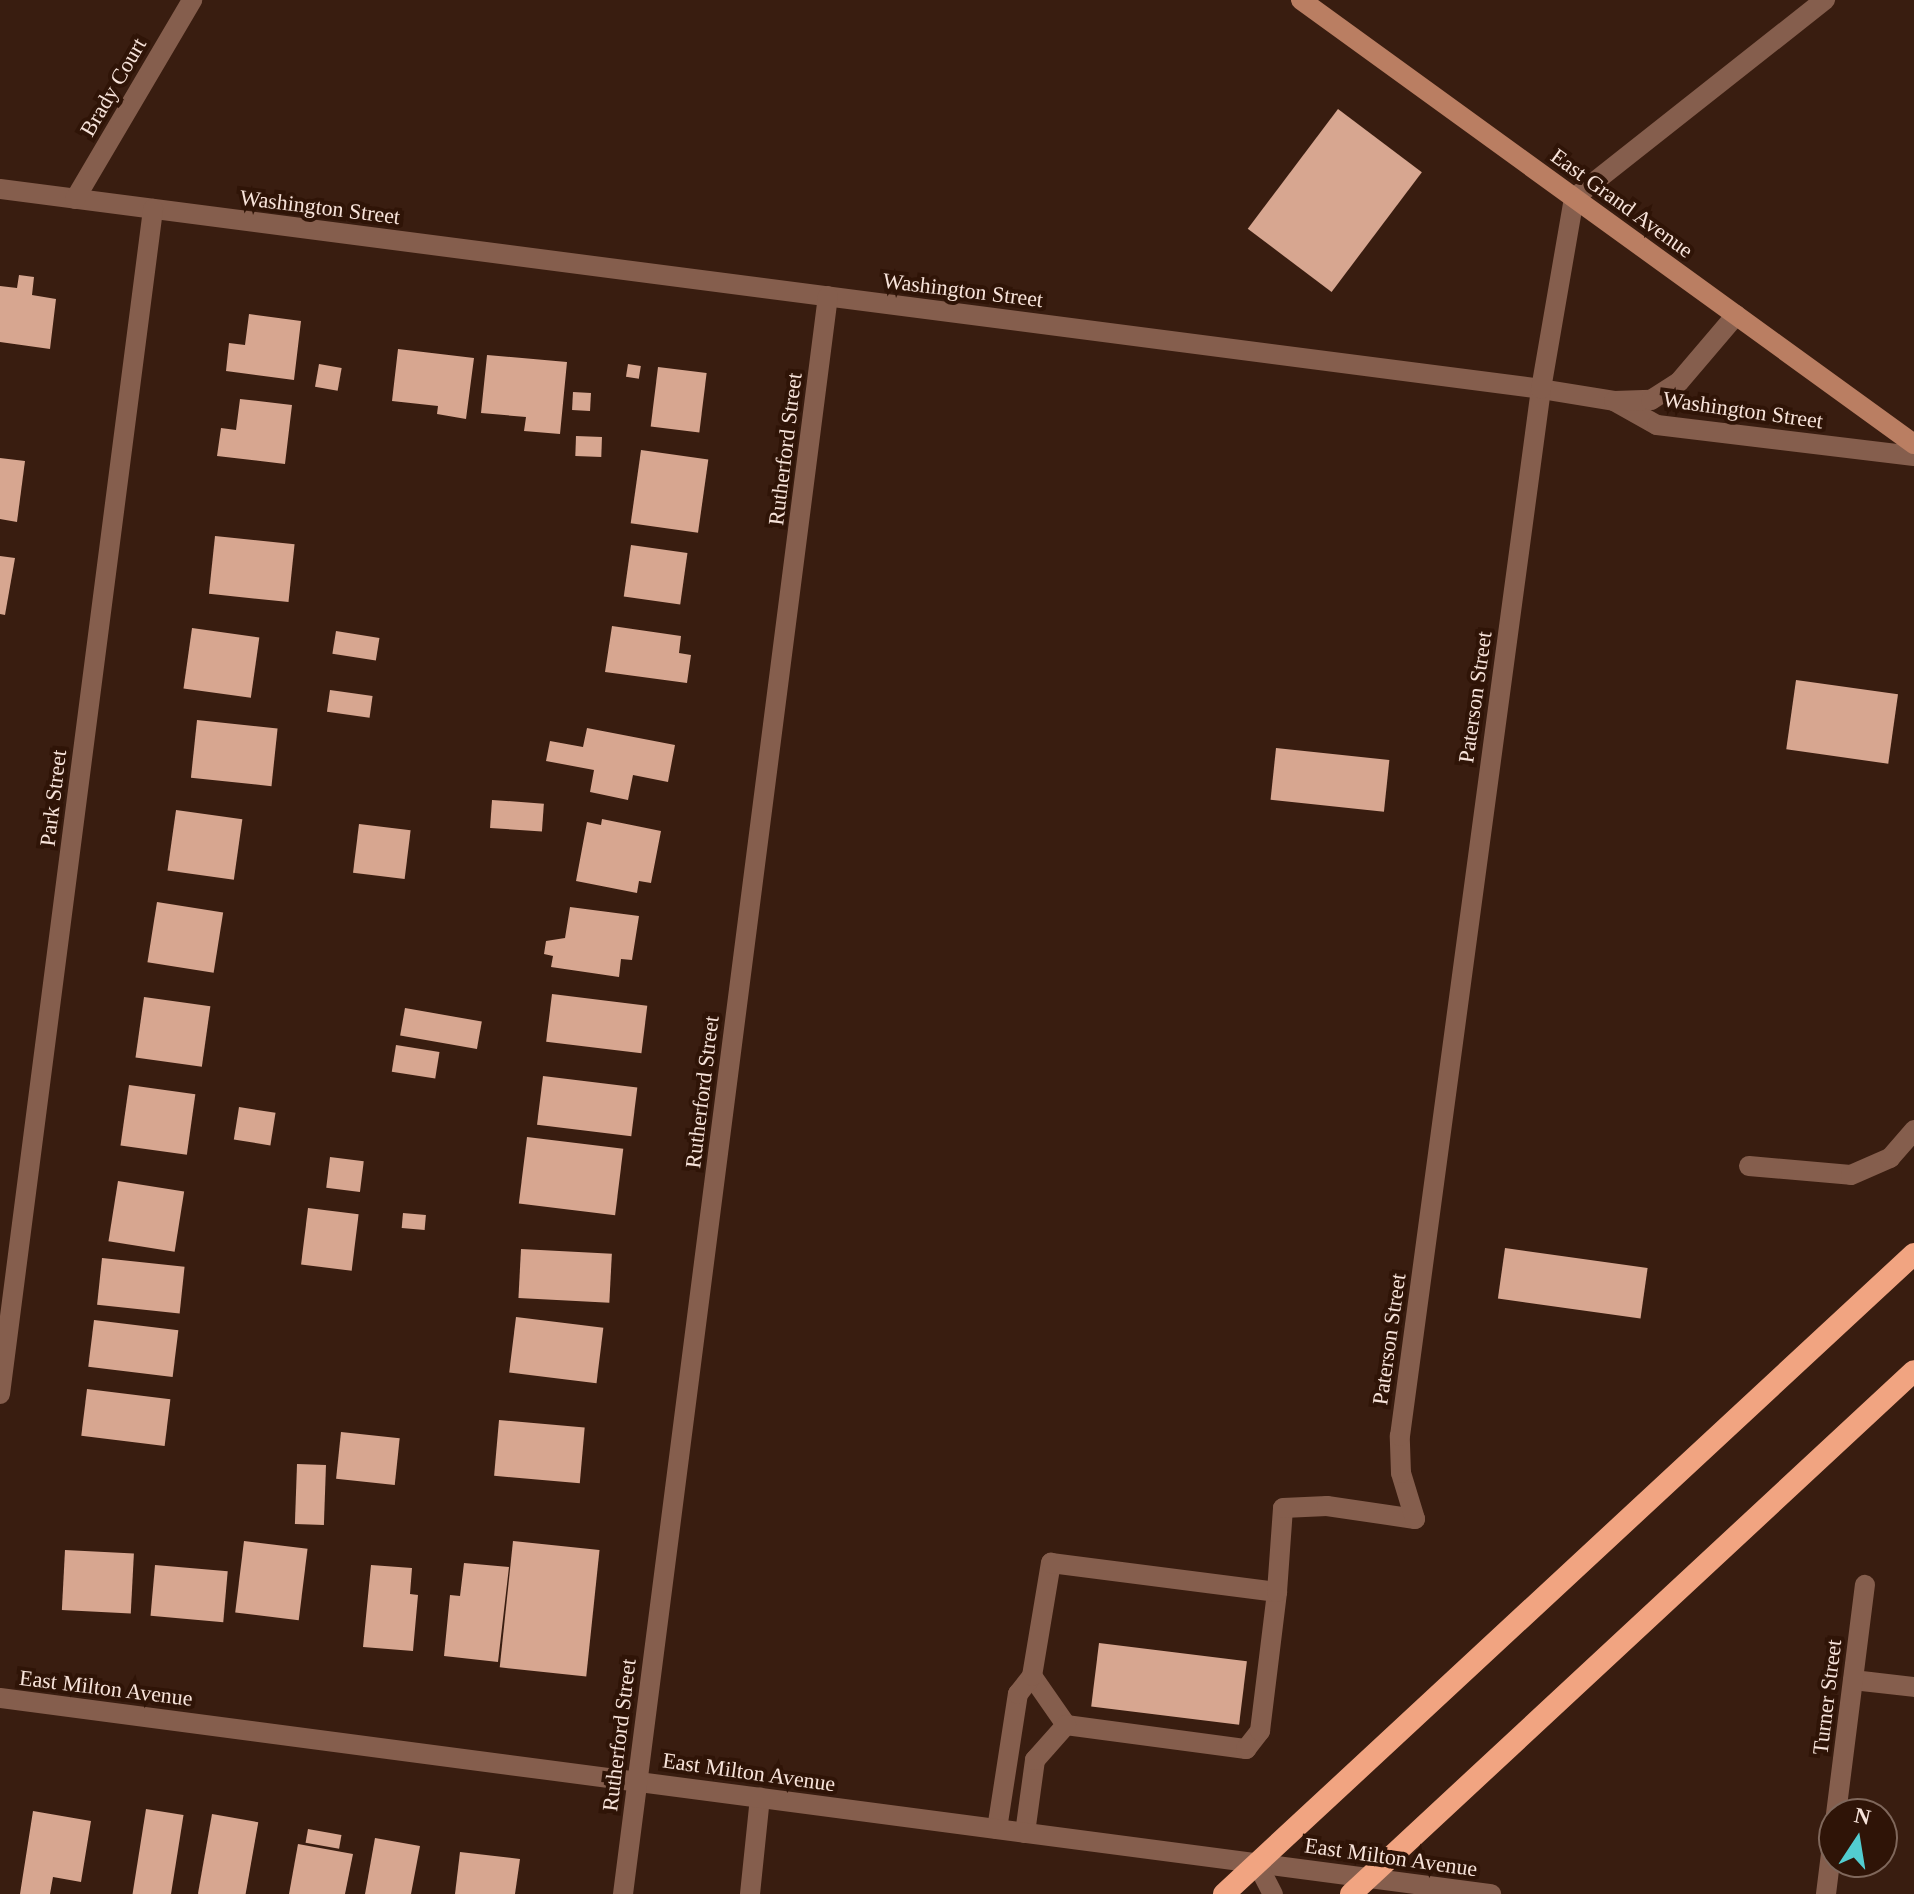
<!DOCTYPE html>
<style>
body{margin:0}
#map{position:relative;width:1914px;height:1894px;overflow:hidden;background:#391d10;font-family:"Times New Roman",serif}
div>[style]{position:absolute}
.building>*{inset:0;background:#d7a690;transform-origin:0 0}
.service>*{height:20px;margin:-10px;padding:0 10px;transform-origin:10px;border-radius:10px;background:#855e4d}
.minor>*{height:20px;margin:-10px;padding:0 10px;transform-origin:10px;border-radius:10px;background:#855e4d}
.secondary>*{height:20px;margin:-10px;padding:0 10px;transform-origin:10px;border-radius:10px;background:#ba7e62}
.trunk>*{height:22px;margin:-11px;padding:0 11px;transform-origin:11px;border-radius:11px;background:#f1a481}
span{translate:-50% -50%;white-space:nowrap;text-align:center;line-height:1.15;-webkit-text-stroke:8px #2f1407;paint-order:stroke}
.street-label{font-size:22px;color:#f7e3da}
.north{position:absolute;left:1818px;top:1798px;width:80px;height:80px;box-sizing:border-box;background:#2f1407;border:2px solid #7f675b;border-radius:50%;rotate:12deg;font-size:22px;font-weight:700;line-height:32px;text-align:center;color:#f7e3da}
.north::after{content:'';display:block;margin:auto;width:28px;height:36px;background:#52cdd0;clip-path:polygon(50% 0,100% 100%,50% 72%,0 100%)}
</style>
<div id="map">
<div class="building">
<i style="left:1338px;top:109px;width:105px;height:150px;rotate:37deg"></i>
<i style="clip-path:polygon(19px 275px,34px 277px,32px 295px,56px 299px,50px 349px,0 342px,0 286px,17px 288px)"></i>
<i style="clip-path:polygon(249px 314px,301px 321px,294px 380px,226px 371px,229px 343px,245px 345px)"></i>
<i style="clip-path:polygon(398px 349px,474px 358px,466px 419px,437px 414px,438px 406px,392px 401px)"></i>
<i style="clip-path:polygon(487px 355px,567px 362px,560px 434px,524px 431px,526px 417px,481px 413px)"></i>
<i style="left:319px;top:364px;width:23px;height:23px;rotate:10deg"></i>
<i style="left:628px;top:364px;width:13px;height:13px;rotate:9deg"></i>
<i style="left:658px;top:367px;width:49px;height:60px;rotate:7deg"></i>
<i style="left:573px;top:392px;width:18px;height:18px;rotate:3deg"></i>
<i style="clip-path:polygon(240px 399px,292px 405px,285px 464px,217px 456px,221px 428px,236px 430px)"></i>
<i style="left:576px;top:436px;width:26px;height:20px;rotate:2deg"></i>
<i style="left:641px;top:450px;width:68px;height:74px;rotate:8deg"></i>
<i style="clip-path:polygon(0 458px,25px 461px,17px 522px,0 519px)"></i>
<i style="left:215px;top:536px;width:80px;height:58px;rotate:6deg"></i>
<i style="left:631px;top:545px;width:57px;height:52px;rotate:8deg"></i>
<i style="clip-path:polygon(0 556px,15px 558px,5px 615px,0 614px)"></i>
<i style="clip-path:polygon(612px 626px,681px 636px,679px 653px,691px 655px,687px 683px,605px 672px)"></i>
<i style="left:192px;top:628px;width:68px;height:61px;rotate:8deg"></i>
<i style="left:336px;top:631px;width:44px;height:23px;rotate:9deg"></i>
<i style="left:1796px;top:680px;width:103px;height:70px;rotate:8deg"></i>
<i style="left:330px;top:690px;width:43px;height:22px;rotate:8deg"></i>
<i style="left:197px;top:720px;width:81px;height:58px;rotate:6deg"></i>
<i style="clip-path:polygon(587px 728px,675px 745px,668px 782px,633px 775px,628px 800px,590px 792px,594px 770px,546px 761px,550px 741px,583px 747px)"></i>
<i style="left:1276px;top:748px;width:114px;height:52px;rotate:6deg"></i>
<i style="left:492px;top:800px;width:52px;height:28px;rotate:4deg"></i>
<i style="left:176px;top:810px;width:67px;height:61px;rotate:8deg"></i>
<i style="clip-path:polygon(602px 819px,661px 831px,651px 883px,639px 881px,637px 893px,576px 881px,587px 822px,601px 825px)"></i>
<i style="left:359px;top:824px;width:52px;height:49px;rotate:7deg"></i>
<i style="left:157px;top:902px;width:67px;height:61px;rotate:9deg"></i>
<i style="clip-path:polygon(570px 907px,639px 916px,632px 960px,621px 959px,619px 977px,551px 967px,553px 956px,544px 954px,546px 941px,565px 938px)"></i>
<i style="left:552px;top:994px;width:96px;height:48px;rotate:7deg"></i>
<i style="left:144px;top:997px;width:67px;height:61px;rotate:8deg"></i>
<i style="left:405px;top:1008px;width:78px;height:28px;rotate:10deg"></i>
<i style="left:396px;top:1045px;width:44px;height:27px;rotate:9deg"></i>
<i style="left:543px;top:1076px;width:95px;height:49px;rotate:7deg"></i>
<i style="left:129px;top:1085px;width:67px;height:61px;rotate:8deg"></i>
<i style="left:239px;top:1107px;width:37px;height:33px;rotate:9deg"></i>
<i style="left:527px;top:1137px;width:97px;height:67px;rotate:7deg"></i>
<i style="left:330px;top:1157px;width:34px;height:31px;rotate:7deg"></i>
<i style="left:118px;top:1181px;width:67px;height:61px;rotate:9deg"></i>
<i style="left:308px;top:1208px;width:51px;height:57px;rotate:7deg"></i>
<i style="left:403px;top:1213px;width:23px;height:15px;rotate:5deg"></i>
<i style="left:1505px;top:1248px;width:144px;height:51px;rotate:8deg"></i>
<i style="left:521px;top:1249px;width:91px;height:49px;rotate:3deg"></i>
<i style="left:102px;top:1258px;width:83px;height:47px;rotate:6deg"></i>
<i style="left:516px;top:1317px;width:88px;height:56px;rotate:7deg"></i>
<i style="left:94px;top:1320px;width:85px;height:47px;rotate:7deg"></i>
<i style="left:87px;top:1389px;width:84px;height:47px;rotate:7deg"></i>
<i style="left:499px;top:1420px;width:86px;height:56px;rotate:5deg"></i>
<i style="left:341px;top:1432px;width:59px;height:47px;rotate:6deg"></i>
<i style="left:297px;top:1464px;width:29px;height:60px;rotate:2deg"></i>
<i style="left:244px;top:1541px;width:64px;height:72px;rotate:7deg"></i>
<i style="left:513px;top:1541px;width:87px;height:127px;rotate:6deg"></i>
<i style="left:65px;top:1550px;width:69px;height:60px;rotate:3deg"></i>
<i style="clip-path:polygon(464px 1563px,509px 1567px,498px 1662px,444px 1656px,450px 1595px,460px 1596px)"></i>
<i style="left:155px;top:1565px;width:73px;height:51px;rotate:5deg"></i>
<i style="clip-path:polygon(371px 1565px,412px 1568px,410px 1594px,418px 1595px,413px 1651px,363px 1647px)"></i>
<i style="left:1099px;top:1643px;width:149px;height:64px;rotate:7deg"></i>
<i style="left:146px;top:1809px;width:38px;height:86px;rotate:9deg"></i>
<i style="clip-path:polygon(33px 1811px,91px 1821px,81px 1882px,53px 1877px,50px 1894px,20px 1894px)"></i>
<i style="left:212px;top:1814px;width:47px;height:81px;rotate:10deg"></i>
<i style="left:308px;top:1829px;width:34px;height:14px;rotate:10deg"></i>
<i style="clip-path:polygon(375px 1838px,420px 1846px,411px 1894px,365px 1894px)"></i>
<i style="clip-path:polygon(298px 1844px,353px 1854px,345px 1894px,289px 1894px)"></i>
<i style="clip-path:polygon(460px 1852px,520px 1859px,515px 1894px,455px 1894px)"></i>
</div>
<div class="service">
<i style="left:1749px;top:1166px;width:102px;rotate:5deg"></i>
<i style="left:1851px;top:1175px;width:43px;rotate:-23.6deg"></i>
<i style="left:1890px;top:1158px;width:37px;rotate:-49deg"></i>
<i style="left:1032px;top:1676px;width:60px;rotate:55.2deg"></i>
<i style="left:1066px;top:1725px;width:182px;rotate:7.6deg"></i>
<i style="left:1246px;top:1749px;width:23px;rotate:-52deg"></i>
<i style="left:1260px;top:1731px;width:140px;rotate:-83deg"></i>
<i style="left:1853px;top:1680px;width:61px;rotate:6.5deg"></i>
<i style="left:997px;top:1829px;width:137px;rotate:-81.2deg"></i>
<i style="left:1018px;top:1694px;width:23px;rotate:-52deg"></i>
<i style="left:1032px;top:1676px;width:115px;rotate:-80.5deg"></i>
<i style="left:1051px;top:1563px;width:228px;rotate:7.3deg"></i>
<i style="left:1277px;top:1592px;width:84px;rotate:-85.9deg"></i>
<i style="left:1283px;top:1508px;width:44px;rotate:-2.6deg"></i>
<i style="left:1327px;top:1506px;width:89px;rotate:8.4deg"></i>
<i style="left:1025px;top:1833px;width:74px;rotate:-82.2deg"></i>
<i style="left:1035px;top:1760px;width:47px;rotate:-48.5deg"></i>
<i style="left:750px;top:1894px;width:97px;rotate:-84.1deg"></i>
</div>
<div class="minor">
<i style="left:0;top:189px;width:1554px;rotate:7.39deg"></i>
<i style="left:1541px;top:389px;width:74px;rotate:9.3deg"></i>
<i style="left:1614px;top:401px;width:49px;rotate:29.2deg"></i>
<i style="left:1657px;top:425px;width:259px;rotate:6.9deg"></i>
<i style="left:75px;top:199px;width:231px;rotate:-59.5deg"></i>
<i style="left:1614px;top:401px;width:37px;rotate:-2deg"></i>
<i style="left:1651px;top:400px;width:33px;rotate:-33deg"></i>
<i style="left:1679px;top:382px;width:88px;rotate:-49.6deg"></i>
<i style="left:0;top:1394px;width:1195px;rotate:-82.64deg"></i>
<i style="left:1415px;top:1519px;width:48px;rotate:-106.9deg"></i>
<i style="left:1401px;top:1473px;width:37px;rotate:-92deg"></i>
<i style="left:1400px;top:1436px;width:1056px;rotate:-82.33deg"></i>
<i style="left:1541px;top:389px;width:194px;rotate:-80.2deg"></i>
<i style="left:1574px;top:198px;width:320px;rotate:-38.3deg"></i>
<i style="left:0;top:1698px;width:1504px;rotate:7.49deg"></i>
<i style="left:1836px;top:1814px;width:231px;rotate:-82.8deg"></i>
<i style="left:1257px;top:1863px;width:35px;rotate:63deg"></i>
<i style="left:623px;top:1894px;width:1611px;rotate:-82.69deg"></i>
<i style="left:1826px;top:1894px;width:64px;rotate:-82.9deg"></i>
</div>
<div class="secondary">
<i style="left:1301px;top:0;width:757px;rotate:35.92deg"></i>
</div>
<div class="trunk">
<i style="left:1224px;top:1894px;width:941px;rotate:-42.85deg"></i>
<i style="left:1351px;top:1894px;width:768px;rotate:-42.89deg"></i>
</div>
<div class="street-label">
<span style="left:113px;top:87px;rotate:-60deg">Brady Court</span>
<span style="left:1622px;top:203px;rotate:36deg">East Grand Avenue</span>
<span style="left:320px;top:207px;rotate:7deg">Washington Street</span>
<span style="left:963px;top:290px;rotate:7deg">Washington Street</span>
<span style="left:1743px;top:410px;rotate:8deg">Washington Street</span>
<span style="left:785px;top:449px;rotate:-83deg">Rutherford Street</span>
<span style="left:1475px;top:697px;rotate:-82deg">Paterson Street</span>
<span style="left:53px;top:798px;rotate:-83deg">Park Street</span>
<span style="left:702px;top:1092px;rotate:-83deg">Rutherford Street</span>
<span style="left:1389px;top:1339px;rotate:-82deg">Paterson Street</span>
<span style="left:106px;top:1688px;rotate:7deg">East Milton Avenue</span>
<span style="left:1827px;top:1697px;rotate:-83deg">Turner Street</span>
<span style="left:619px;top:1735px;rotate:-83deg">Rutherford Street</span>
<span style="left:749px;top:1772px;rotate:8deg">East Milton Avenue</span>
<span style="left:1391px;top:1857px;rotate:8deg">East Milton Avenue</span>
</div>
<div class="north">N</div>
</div>
